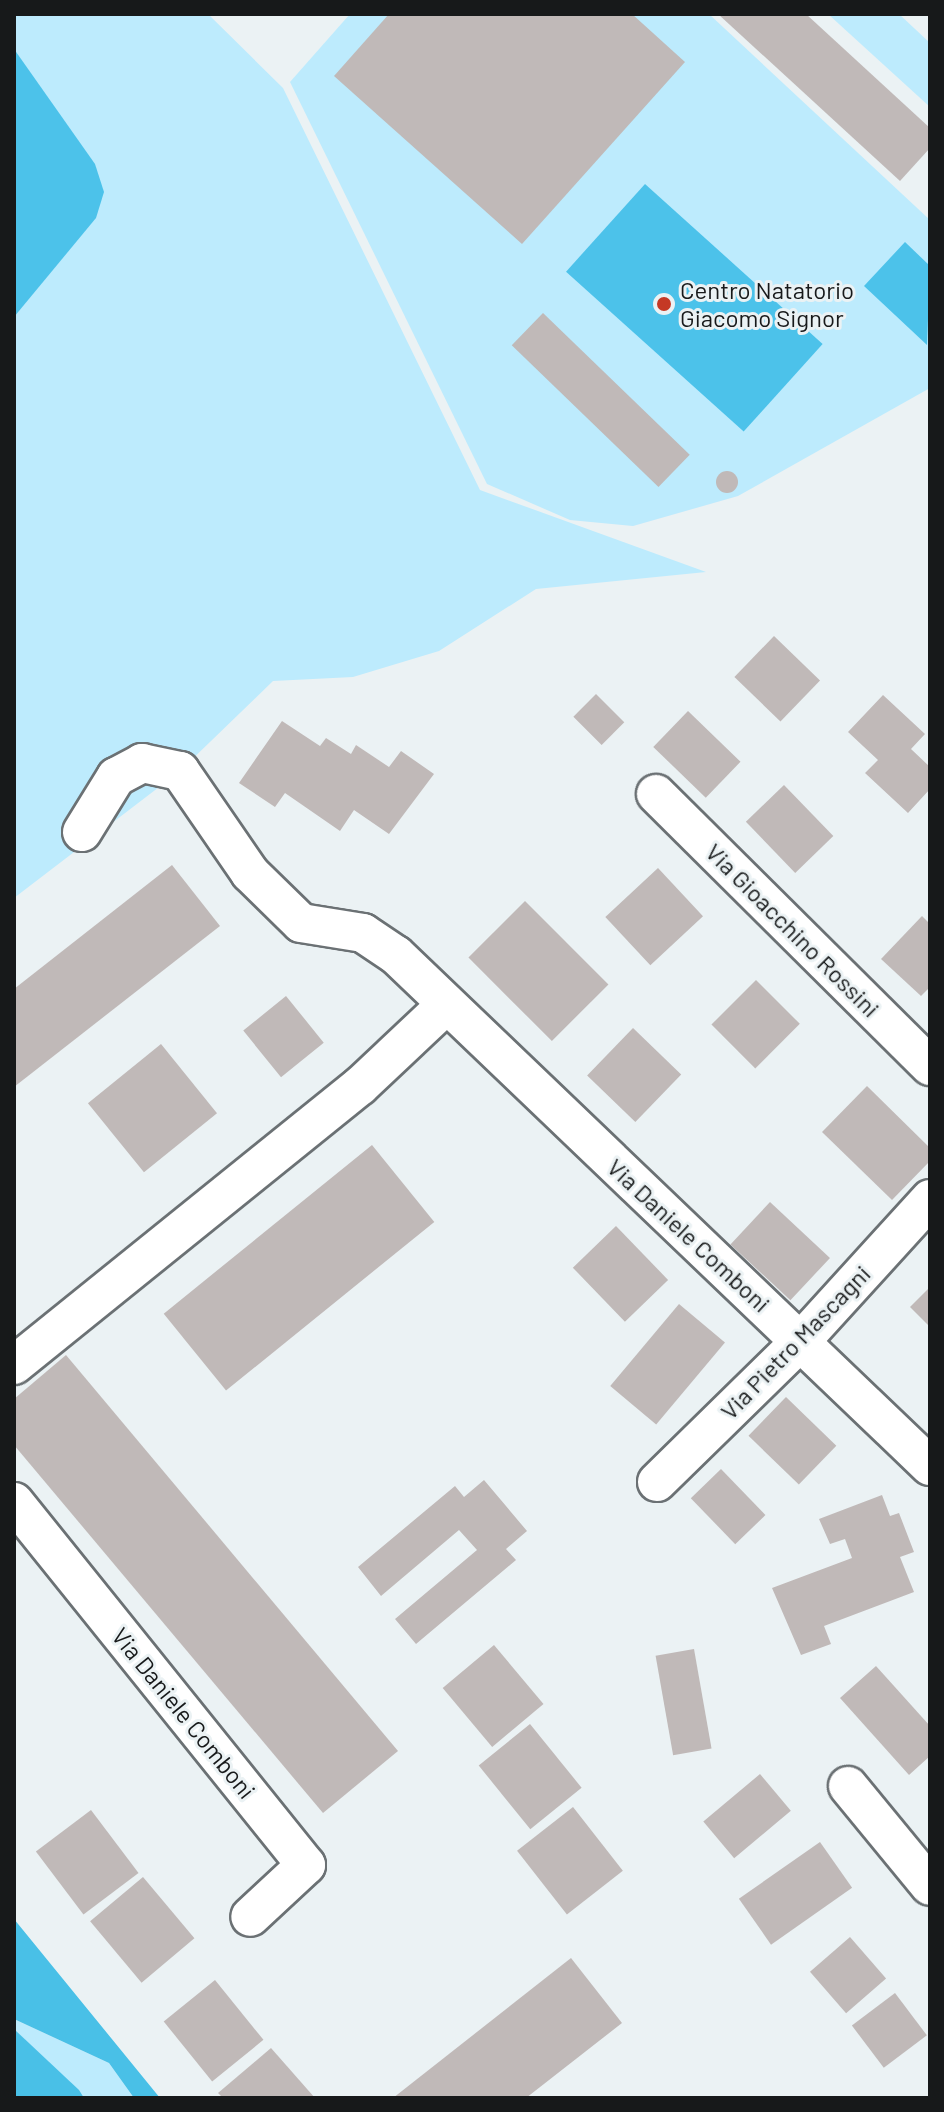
<!DOCTYPE html>
<style>
body{margin:0}
#map{position:relative;width:944px;height:2112px;overflow:hidden;background:#ebf2f4;font-family:Barlow,sans-serif}
div>[style]{position:absolute}
.green>*{inset:0;background:#bdebfd}
.forest>*{inset:0;background:#49c0e7}
.water>*{inset:0;background:#4cc2ea;transform-origin:0 0}
.building>*{inset:0;background:#c0b9b8;transform-origin:0 0}
.round{border-radius:50%}
.roads{filter:drop-shadow(2px 0 #6b7174) drop-shadow(-2px 0 #6b7174) drop-shadow(0 2px #6b7174) drop-shadow(0 -2px #6b7174)}
.minor>*{height:38px;margin:-19px;padding:0 19px;transform-origin:19px;border-radius:19px;background:#fff}
.dots>*{width:22px;height:22px;translate:-50% -50%;box-sizing:border-box;border:4px solid #ebf2f4;border-radius:50%}
span{translate:-50% -50%;white-space:nowrap;text-align:center;line-height:1.15;-webkit-text-stroke:6px #ebf2f4;paint-order:stroke}
.poi-label{font-size:24px;color:#17191a}
.left{translate:0 -50%;text-align:left}
.street-label{font-size:24px;color:#17191a}
.frame{position:absolute;inset:0;border:16px solid #17191a;pointer-events:none}
</style>
<div id="map">
<div class="green">
<i style="clip-path:polygon(14px 14px,208px 14px,283px 88px,480px 490px,706px 572px,536px 589px,439px 651px,353px 677px,273px 681px,180px 771px,14px 898px)"></i>
<i style="clip-path:polygon(350px 14px,709px 14px,930px 220px,930px 388px,738px 496px,633px 526px,570px 520px,487px 484px,290px 82px)"></i>
<i style="clip-path:polygon(828px 14px,899px 14px,930px 43px,930px 107px)"></i>
<i style="clip-path:polygon(14px 2019px,109px 2063px,134px 2098px,84px 2098px,14px 2029px)"></i>
</div>
<div class="forest">
<i style="clip-path:polygon(14px 1919px,160px 2098px,134px 2098px,109px 2063px,14px 2019px)"></i>
<i style="clip-path:polygon(14px 2029px,79px 2090px,84px 2098px,14px 2098px)"></i>
</div>
<div class="water">
<i style="clip-path:polygon(14px 49px,95px 164px,104px 192px,96px 218px,14px 317px)"></i>
<i style="left:645px;top:184px;width:239px;height:118px;rotate:42deg"></i>
<i style="clip-path:polygon(905px 242px,930px 266px,927px 345px,864px 286px)"></i>
</div>
<div class="building">
<i style="clip-path:polygon(389px 14px,632px 14px,685px 62px,522px 244px,334px 76px)"></i>
<i style="clip-path:polygon(718px 14px,806px 14px,930px 128px,930px 148px,900px 181px)"></i>
<i style="left:543px;top:313px;width:204px;height:45px;rotate:44deg"></i>
<i class="round" style="left:716px;top:471px;width:22px;height:22px"></i>
<i style="left:774px;top:636px;width:64px;height:57px;rotate:44deg"></i>
<i style="left:596px;top:694px;width:40px;height:32px;rotate:45deg"></i>
<i style="clip-path:polygon(883px 695px,925px 734px,911px 749px,930px 767px,930px 789px,908px 813px,865px 773px,878px 760px,848px 732px)"></i>
<i style="left:688px;top:711px;width:73px;height:50px;rotate:44deg"></i>
<i style="clip-path:polygon(282px 721px,320px 746px,326px 738px,351px 754px,356px 745px,389px 767px,401px 751px,434px 774px,389px 834px,354px 810px,340px 831px,285px 793px,275px 807px,239px 783px)"></i>
<i style="left:784px;top:785px;width:71px;height:53px;rotate:46deg"></i>
<i style="clip-path:polygon(172px 865px,220px 926px,14px 1087px,14px 989px)"></i>
<i style="left:658px;top:868px;width:66px;height:72px;rotate:47deg"></i>
<i style="left:525px;top:901px;width:118px;height:80px;rotate:45deg"></i>
<i style="clip-path:polygon(922px 916px,930px 924px,930px 987px,921px 996px,881px 959px)"></i>
<i style="left:756px;top:980px;width:62px;height:63px;rotate:45deg"></i>
<i style="left:286px;top:996px;width:60px;height:55px;rotate:51deg"></i>
<i style="left:633px;top:1028px;width:67px;height:66px;rotate:44deg"></i>
<i style="left:161px;top:1044px;width:89px;height:94px;rotate:51deg"></i>
<i style="clip-path:polygon(867px 1086px,930px 1148px,930px 1161px,892px 1200px,822px 1132px)"></i>
<i style="left:372px;top:1145px;width:99px;height:268px;rotate:51deg"></i>
<i style="left:770px;top:1202px;width:82px;height:58px;rotate:43deg"></i>
<i style="left:616px;top:1226px;width:75px;height:60px;rotate:46deg"></i>
<i style="clip-path:polygon(930px 1287px,930px 1327px,910px 1307px)"></i>
<i style="left:679px;top:1304px;width:60px;height:107px;rotate:40deg"></i>
<i style="clip-path:polygon(66px 1355px,398px 1751px,323px 1813px,14px 1445px,14px 1399px)"></i>
<i style="left:786px;top:1397px;width:70px;height:54px;rotate:44deg"></i>
<i style="left:721px;top:1469px;width:64px;height:42px;rotate:46deg"></i>
<i style="clip-path:polygon(484px 1480px,527px 1531px,506px 1549px,516px 1560px,416px 1644px,395px 1619px,477px 1550px,459px 1530px,381px 1596px,358px 1567px,455px 1486px,464px 1497px)"></i>
<i style="clip-path:polygon(882px 1495px,890px 1516px,899px 1513px,914px 1552px,900px 1557px,914px 1592px,824px 1626px,831px 1644px,801px 1655px,772px 1588px,852px 1558px,845px 1539px,830px 1544px,819px 1519px)"></i>
<i style="left:494px;top:1645px;width:77px;height:67px;rotate:50deg"></i>
<i style="left:694px;top:1649px;width:101px;height:39px;rotate:80deg"></i>
<i style="clip-path:polygon(876px 1666px,930px 1726px,930px 1756px,909px 1775px,840px 1698px)"></i>
<i style="left:530px;top:1724px;width:82px;height:66px;rotate:51deg"></i>
<i style="left:760px;top:1774px;width:48px;height:74px;rotate:50deg"></i>
<i style="left:573px;top:1807px;width:81px;height:71px;rotate:52deg"></i>
<i style="left:91px;top:1810px;width:79px;height:69px;rotate:53deg"></i>
<i style="left:820px;top:1842px;width:56px;height:99px;rotate:55deg"></i>
<i style="left:143px;top:1877px;width:80px;height:69px;rotate:50deg"></i>
<i style="left:850px;top:1937px;width:55px;height:53px;rotate:49deg"></i>
<i style="clip-path:polygon(571px 1958px,622px 2023px,526px 2098px,393px 2098px)"></i>
<i style="left:215px;top:1980px;width:77px;height:66px;rotate:51deg"></i>
<i style="left:895px;top:1993px;width:53px;height:54px;rotate:53deg"></i>
<i style="clip-path:polygon(271px 2048px,315px 2098px,223px 2098px,218px 2093px)"></i>
</div>
<div class="roads">
<div class="minor">
<i style="left:656px;top:794px;width:386px;rotate:44.8deg"></i>
<i style="left:82px;top:832px;width:65px;rotate:-58.3deg"></i>
<i style="left:116px;top:777px;width:30px;rotate:-28deg"></i>
<i style="left:142px;top:763px;width:39px;rotate:12deg"></i>
<i style="left:180px;top:771px;width:124px;rotate:55.5deg"></i>
<i style="left:250px;top:873px;width:71px;rotate:44.4deg"></i>
<i style="left:301px;top:923px;width:63px;rotate:9.2deg"></i>
<i style="left:363px;top:933px;width:40px;rotate:34deg"></i>
<i style="left:396px;top:955px;width:739px;rotate:43.74deg"></i>
<i style="left:14px;top:1365px;width:444px;rotate:-38.9deg"></i>
<i style="left:360px;top:1086px;width:118px;rotate:-43.3deg"></i>
<i style="left:657px;top:1482px;width:202px;rotate:-44.4deg"></i>
<i style="left:801px;top:1341px;width:192px;rotate:-47.7deg"></i>
<i style="left:14px;top:1502px;width:466px;rotate:51.2deg"></i>
<i style="left:306px;top:1865px;width:76px;rotate:137.1deg"></i>
<i style="left:848px;top:1786px;width:129px;rotate:50.6deg"></i>
</div>
</div>
<div class="dots">
<i style="left:664px;top:304px;background:#c53925"></i>
</div>
<div class="poi-label">
<span class="left" style="left:680px;top:304px">Centro Natatorio<br>Giacomo Signor</span>
</div>
<div class="street-label">
<span style="left:793px;top:930px;rotate:45deg">Via Gioacchino Rossini</span>
<span style="left:689px;top:1235px;rotate:43deg">Via Daniele Comboni</span>
<span style="left:795px;top:1342px;rotate:-46deg">Via Pietro Mascagni</span>
<span style="left:184px;top:1713px;rotate:51deg">Via Daniele Comboni</span>
</div>
<div class="frame"></div>
</div>
